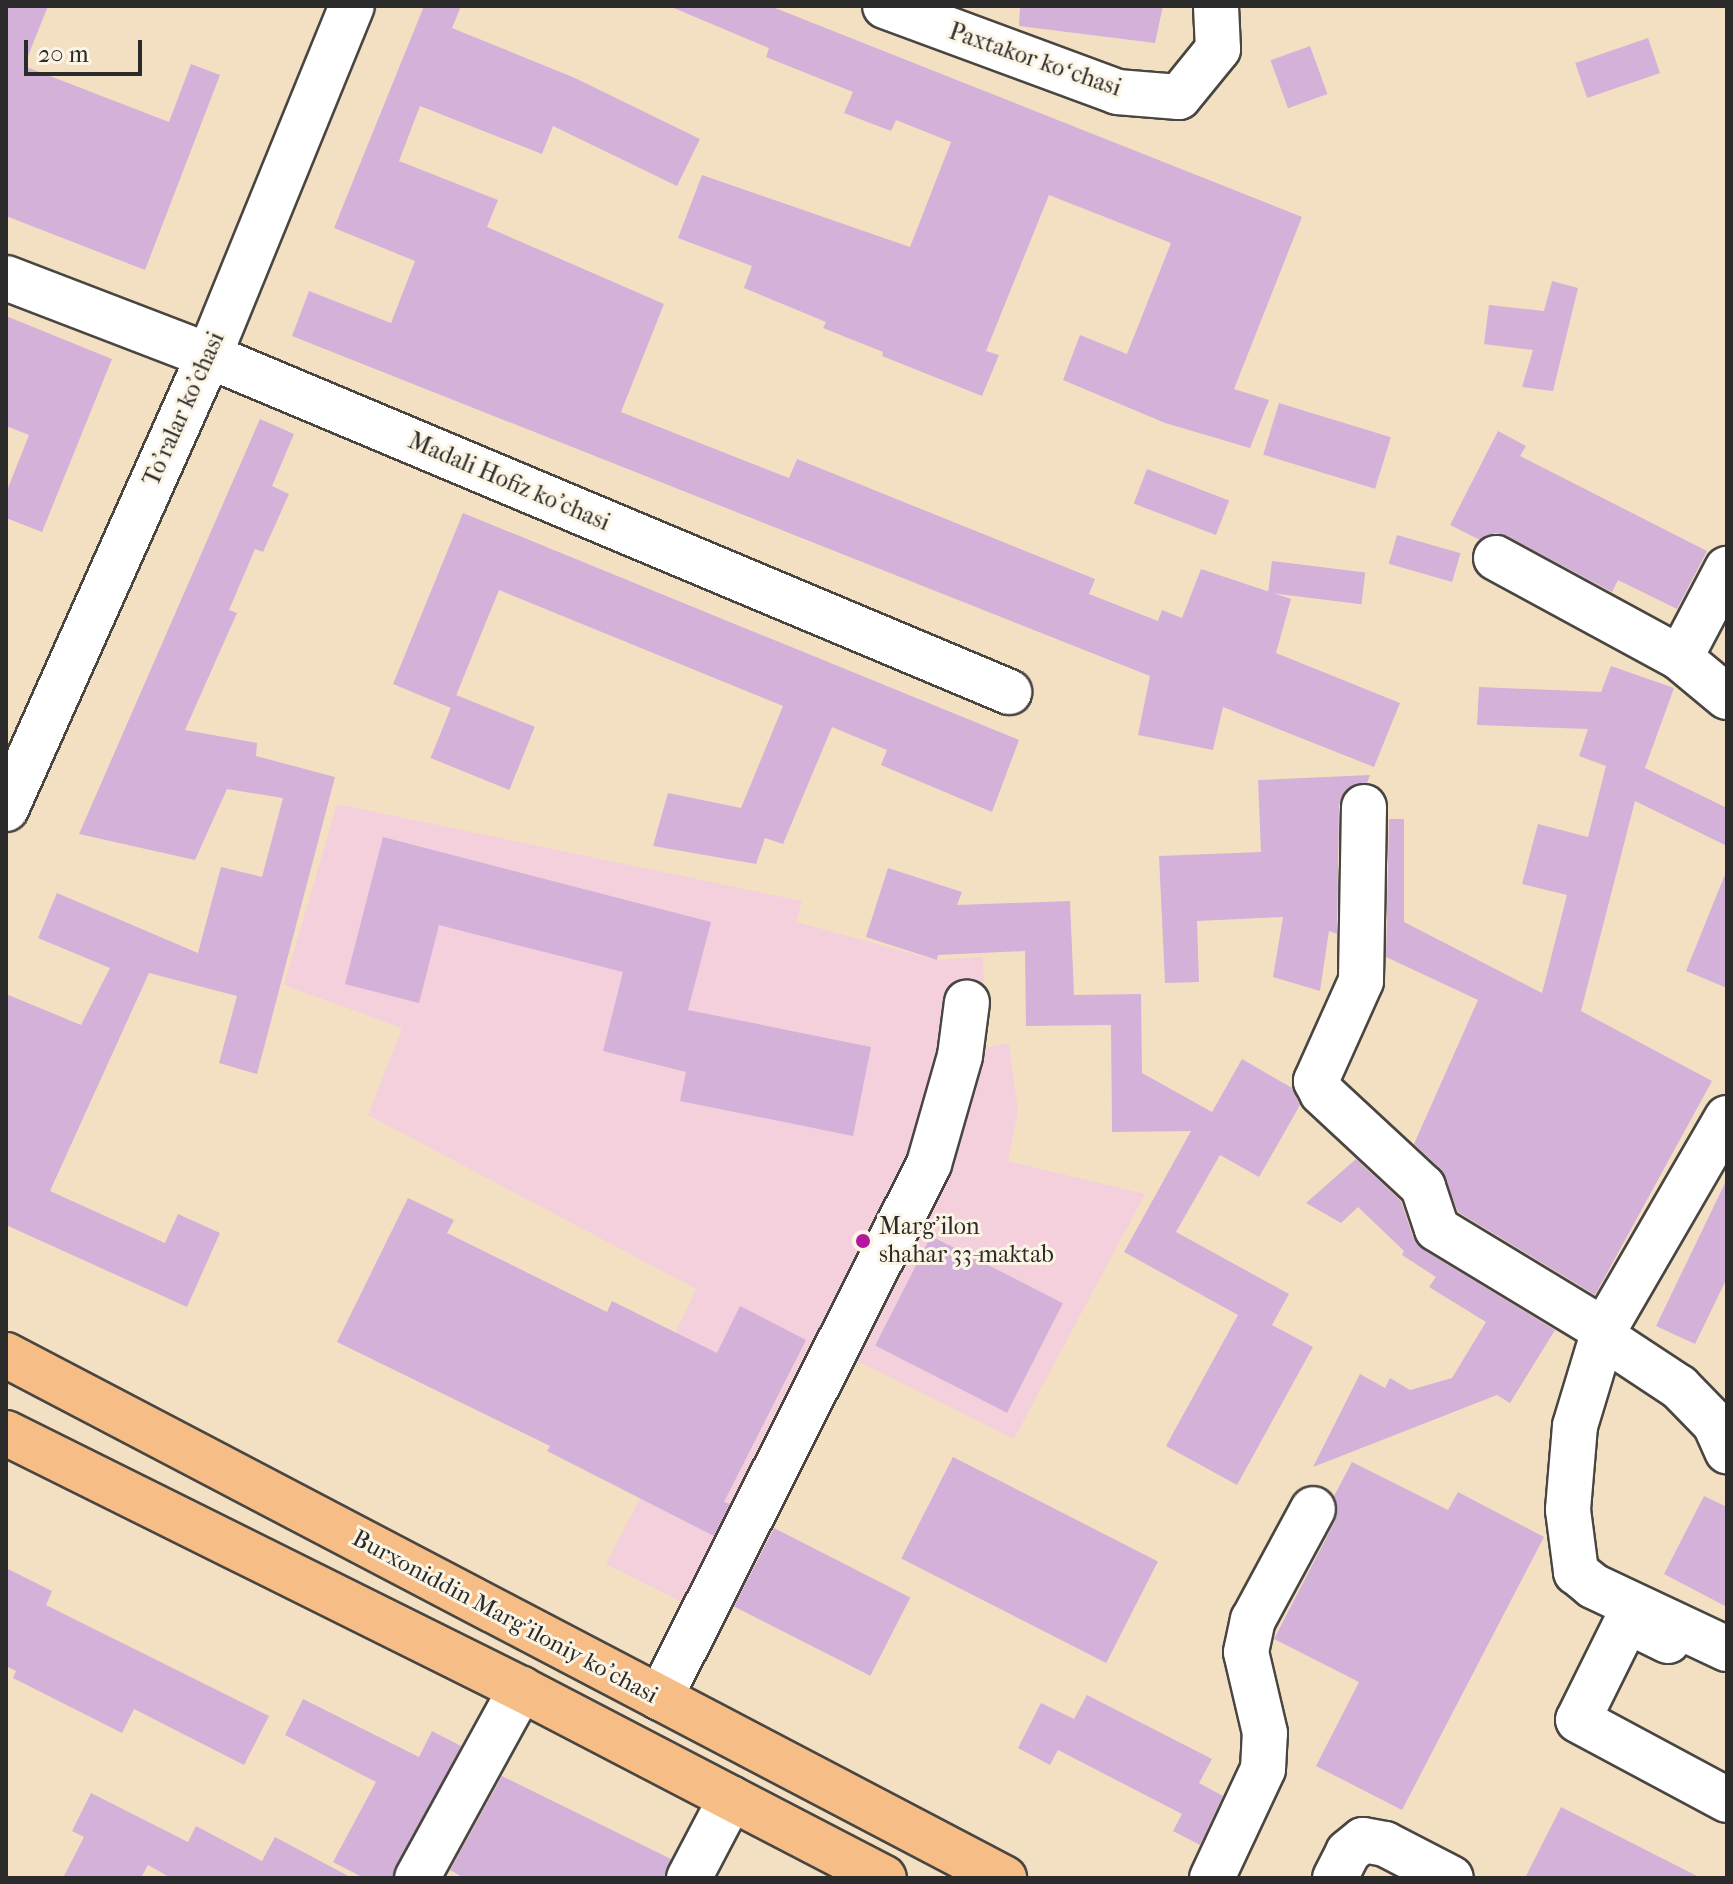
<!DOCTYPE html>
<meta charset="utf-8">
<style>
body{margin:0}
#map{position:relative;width:1733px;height:1884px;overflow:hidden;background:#f3e0c3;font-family:"IM FELL French Canon",serif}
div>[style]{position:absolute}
.built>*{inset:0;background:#f4cfdc}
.building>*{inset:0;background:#d4b1d9;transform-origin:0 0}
.roads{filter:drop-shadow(2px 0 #494642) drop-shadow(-2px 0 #494642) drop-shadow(0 2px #494642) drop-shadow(0 -2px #494642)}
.minor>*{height:44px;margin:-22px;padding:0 22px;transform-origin:22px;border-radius:22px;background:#fff}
.major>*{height:44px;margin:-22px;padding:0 22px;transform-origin:22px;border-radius:22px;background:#f6be86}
.dots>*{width:22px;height:22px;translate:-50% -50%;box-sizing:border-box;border:4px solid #fcf5e5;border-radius:50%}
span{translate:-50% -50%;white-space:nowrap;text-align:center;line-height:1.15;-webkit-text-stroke:6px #fcf5e5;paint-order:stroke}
.street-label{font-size:24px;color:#2b2b2b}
.poi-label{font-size:24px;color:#2b2b2b}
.left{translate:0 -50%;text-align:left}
.frame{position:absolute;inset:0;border:8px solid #2b2b2b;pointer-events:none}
.scale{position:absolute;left:24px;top:40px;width:118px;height:36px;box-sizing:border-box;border:4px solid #2b2b2b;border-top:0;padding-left:10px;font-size:24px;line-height:28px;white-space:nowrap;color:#2b2b2b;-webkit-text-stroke:6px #fcf5e5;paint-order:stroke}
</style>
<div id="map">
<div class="built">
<i style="clip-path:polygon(337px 804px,802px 901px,796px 922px,936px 960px,983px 957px,986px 1048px,1009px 1043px,1018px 1111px,1008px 1161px,1145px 1194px,1014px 1439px,831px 1348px,692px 1607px,606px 1564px,706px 1371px,667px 1351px,696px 1289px,368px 1115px,402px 1028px,284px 985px)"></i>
</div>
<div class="building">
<i style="clip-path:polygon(6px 6px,48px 6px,24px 66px,169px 122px,191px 64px,220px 75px,145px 270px,6px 216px)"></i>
<i style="clip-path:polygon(424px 6px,461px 6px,452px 28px,575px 78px,700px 139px,677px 186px,553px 126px,542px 154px,420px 106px,399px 161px,498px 200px,487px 227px,664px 304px,621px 412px,789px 478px,797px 459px,1095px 579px,1089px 594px,1158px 621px,1162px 610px,1182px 618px,1201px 569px,1291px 599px,1276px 653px,1400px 703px,1374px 767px,1223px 707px,1213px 750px,1138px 735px,1150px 676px,292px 336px,309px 291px,391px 323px,415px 261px,334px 228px)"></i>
<i style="clip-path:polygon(669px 6px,770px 6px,1302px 217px,1234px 389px,1269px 400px,1250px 448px,1165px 423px,1063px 380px,1080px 335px,1127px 354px,1171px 243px,1049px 195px,986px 351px,999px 355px,982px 396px,882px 356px,883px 352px,823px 328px,826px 322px,744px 288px,752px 266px,678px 238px,702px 175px,910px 247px,951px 142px,896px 120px,891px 131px,844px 113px,853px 92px,766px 57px,769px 48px)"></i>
<i style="clip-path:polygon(1020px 6px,1163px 6px,1155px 43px,1019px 26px)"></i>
<i style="left:1648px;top:38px;width:37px;height:77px;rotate:71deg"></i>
<i style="left:1310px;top:46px;width:51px;height:42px;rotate:70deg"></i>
<i style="clip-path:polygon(1552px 281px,1578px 288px,1553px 391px,1522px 387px,1533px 350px,1484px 344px,1489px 305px,1544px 311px)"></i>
<i style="clip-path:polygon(6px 316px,112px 359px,42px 532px,6px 518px,6px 493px,29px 435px,6px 426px)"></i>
<i style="left:1279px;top:403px;width:117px;height:54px;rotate:17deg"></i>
<i style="clip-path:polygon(260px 419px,294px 434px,272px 486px,289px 494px,263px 552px,255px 549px,229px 610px,237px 613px,185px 730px,257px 743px,256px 756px,335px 777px,257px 1074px,219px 1063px,237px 996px,149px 973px,50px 1191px,165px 1243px,178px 1214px,220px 1233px,187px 1307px,6px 1225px,6px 994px,81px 1025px,110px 968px,38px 938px,57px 893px,198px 953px,221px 867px,262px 877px,283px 798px,227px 789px,195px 860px,79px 834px)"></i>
<i style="clip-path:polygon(1498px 431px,1526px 446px,1520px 456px,1707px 551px,1677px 609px,1618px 580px,1612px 592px,1507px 536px,1495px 533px,1480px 540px,1450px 525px)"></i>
<i style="left:1147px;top:469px;width:88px;height:37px;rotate:21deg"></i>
<i style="clip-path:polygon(463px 513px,1019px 740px,992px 812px,881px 765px,887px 750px,832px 727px,783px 844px,765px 838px,756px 864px,653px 846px,668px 793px,741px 808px,783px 706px,499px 590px,451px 708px,393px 684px)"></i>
<i style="left:1397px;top:535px;width:66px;height:30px;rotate:16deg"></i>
<i style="left:1272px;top:561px;width:94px;height:32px;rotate:7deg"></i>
<i style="clip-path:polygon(1611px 666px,1674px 688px,1645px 768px,1727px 808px,1727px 846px,1635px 801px,1581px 1011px,1712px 1081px,1595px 1295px,1458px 1212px,1441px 1169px,1414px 1144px,1478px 1000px,1386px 957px,1389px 819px,1404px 819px,1404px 922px,1542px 993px,1567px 895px,1522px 884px,1538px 824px,1588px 837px,1606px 766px,1579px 756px,1588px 729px,1477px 725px,1479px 687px,1601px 692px)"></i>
<i style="left:456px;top:695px;width:85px;height:68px;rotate:22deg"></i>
<i style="clip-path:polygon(1370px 775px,1367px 783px,1343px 794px,1339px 806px,1337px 934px,1329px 931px,1320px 991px,1273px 977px,1283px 917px,1197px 921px,1199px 982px,1165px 983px,1159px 856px,1261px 852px,1258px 780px)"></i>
<i style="clip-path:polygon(383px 837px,711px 922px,688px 1010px,871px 1047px,853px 1136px,680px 1101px,686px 1072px,603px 1051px,623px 972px,439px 925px,419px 1003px,345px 984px)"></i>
<i style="clip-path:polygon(888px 868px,962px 892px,957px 905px,1070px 901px,1074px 995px,1141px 994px,1142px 1073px,1212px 1112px,1242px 1059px,1292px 1088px,1300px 1105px,1259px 1177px,1220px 1155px,1176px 1232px,1289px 1294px,1272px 1325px,1313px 1347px,1237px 1485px,1166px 1446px,1238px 1315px,1124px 1252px,1191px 1131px,1112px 1132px,1111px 1025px,1026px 1026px,1025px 951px,938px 955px,937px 960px,866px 937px)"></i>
<i style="clip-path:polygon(1726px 872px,1727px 872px,1727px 988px,1686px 971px)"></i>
<i style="clip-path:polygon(1356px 1159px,1401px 1201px,1413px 1237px,1424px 1250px,1555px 1330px,1510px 1403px,1497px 1395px,1313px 1467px,1360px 1374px,1385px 1388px,1390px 1378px,1410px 1390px,1452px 1378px,1486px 1322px,1429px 1287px,1436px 1277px,1402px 1255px,1404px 1251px,1358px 1207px,1341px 1223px,1306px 1203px)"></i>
<i style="clip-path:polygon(1727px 1179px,1727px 1278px,1695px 1344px,1656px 1326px)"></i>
<i style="clip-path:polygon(408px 1198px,454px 1220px,447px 1233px,607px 1312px,612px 1301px,717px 1353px,740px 1306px,806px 1340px,724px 1502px,730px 1504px,714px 1536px,547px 1451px,550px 1446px,337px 1342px)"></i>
<i style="left:931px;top:1236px;width:148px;height:123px;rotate:27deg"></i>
<i style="left:953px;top:1457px;width:230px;height:114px;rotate:27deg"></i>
<i style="clip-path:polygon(1352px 1462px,1448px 1510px,1458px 1492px,1544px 1537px,1402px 1810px,1316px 1766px,1359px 1682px,1274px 1639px,1335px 1521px,1334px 1496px)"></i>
<i style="clip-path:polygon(1704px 1496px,1727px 1507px,1727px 1607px,1664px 1574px)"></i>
<i style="left:774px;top:1528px;width:153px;height:88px;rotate:27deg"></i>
<i style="clip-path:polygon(6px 1568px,52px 1591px,46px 1605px,269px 1716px,244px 1765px,134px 1709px,122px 1733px,13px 1678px,16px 1671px,6px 1666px)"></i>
<i style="clip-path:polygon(1087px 1695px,1212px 1759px,1199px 1783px,1223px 1796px,1200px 1845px,1173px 1831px,1182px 1814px,1058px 1750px,1050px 1765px,1018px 1748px,1041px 1703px,1074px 1719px)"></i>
<i style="clip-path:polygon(303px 1699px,419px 1757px,432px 1731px,461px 1746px,392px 1878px,364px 1878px,333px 1862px,376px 1782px,285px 1735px)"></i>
<i style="clip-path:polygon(502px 1776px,671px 1859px,664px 1878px,464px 1878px,450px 1870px)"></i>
<i style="clip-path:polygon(91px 1793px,188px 1842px,196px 1826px,262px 1861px,275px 1837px,352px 1878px,171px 1878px,148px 1865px,141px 1878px,63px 1878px,84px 1837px,72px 1831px)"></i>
<i style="clip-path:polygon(1561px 1807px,1701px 1878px,1525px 1878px)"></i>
</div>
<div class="roads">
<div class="minor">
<i style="left:885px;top:6px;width:247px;rotate:20.3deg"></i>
<i style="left:1117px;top:92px;width:62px;rotate:4.6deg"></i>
<i style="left:1179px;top:97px;width:62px;rotate:-50.9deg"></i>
<i style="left:1218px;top:49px;width:43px;rotate:-92.7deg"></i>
<i style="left:6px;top:278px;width:217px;rotate:21deg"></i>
<i style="left:209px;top:356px;width:868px;rotate:22.78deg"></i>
<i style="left:1496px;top:558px;width:209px;rotate:28.5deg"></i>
<i style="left:1680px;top:658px;width:61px;rotate:39.7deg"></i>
<i style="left:1680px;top:658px;width:101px;rotate:-62.2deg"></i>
<i style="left:1364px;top:807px;width:174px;rotate:91deg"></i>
<i style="left:1361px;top:981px;width:110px;rotate:114.2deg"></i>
<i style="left:1316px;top:1081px;width:13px;rotate:63deg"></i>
<i style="left:1322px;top:1093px;width:138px;rotate:42.9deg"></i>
<i style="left:1423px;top:1187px;width:44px;rotate:71.6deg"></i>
<i style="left:1437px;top:1229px;width:195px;rotate:31.2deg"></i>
<i style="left:1604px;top:1330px;width:245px;rotate:-59.9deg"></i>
<i style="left:6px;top:809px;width:496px;rotate:-65.9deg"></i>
<i style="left:209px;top:356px;width:378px;rotate:-67.8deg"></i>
<i style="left:1604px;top:1330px;width:100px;rotate:106.8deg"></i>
<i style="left:1575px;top:1426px;width:84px;rotate:94.8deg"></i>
<i style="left:1568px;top:1510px;width:63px;rotate:82.6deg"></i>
<i style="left:1576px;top:1572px;width:22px;rotate:39deg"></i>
<i style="left:1593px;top:1586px;width:148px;rotate:25.2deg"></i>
<i style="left:1600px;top:1335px;width:95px;rotate:33.4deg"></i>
<i style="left:1679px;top:1387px;width:52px;rotate:45.8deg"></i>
<i style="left:1715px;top:1424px;width:30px;rotate:66deg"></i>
<i style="left:1668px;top:1641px;width:46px;rotate:-154deg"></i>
<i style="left:1627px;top:1621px;width:110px;rotate:116.3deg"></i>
<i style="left:1578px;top:1720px;width:169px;rotate:28.2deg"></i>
<i style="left:660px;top:1698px;width:598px;rotate:-63.26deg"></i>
<i style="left:929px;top:1164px;width:112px;rotate:-74deg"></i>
<i style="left:960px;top:1056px;width:54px;rotate:-82.6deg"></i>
<i style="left:417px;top:1878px;width:216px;rotate:-61.2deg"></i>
<i style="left:689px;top:1878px;width:90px;rotate:-62.3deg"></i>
<i style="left:1212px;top:1878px;width:120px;rotate:-64.9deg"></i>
<i style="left:1263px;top:1769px;width:36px;rotate:-87deg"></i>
<i style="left:1265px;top:1733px;width:83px;rotate:-103.2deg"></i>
<i style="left:1246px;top:1652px;width:33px;rotate:-78deg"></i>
<i style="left:1253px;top:1620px;width:126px;rotate:-61.6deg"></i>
<i style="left:1335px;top:1878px;width:29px;rotate:-63deg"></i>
<i style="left:1348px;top:1852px;width:19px;rotate:-39deg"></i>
<i style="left:1363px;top:1840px;width:22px;rotate:10deg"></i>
<i style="left:1385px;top:1844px;width:74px;rotate:27.3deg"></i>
</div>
<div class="major">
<i style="left:6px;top:1355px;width:1127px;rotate:27.66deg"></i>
<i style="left:6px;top:1433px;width:575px;rotate:26.43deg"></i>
<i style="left:521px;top:1689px;width:409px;rotate:27.5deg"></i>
</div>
</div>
<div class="dots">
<i style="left:863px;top:1241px;background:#b5179e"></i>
</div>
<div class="street-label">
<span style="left:1035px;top:60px;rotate:19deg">Paxtakor koʻchasi</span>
<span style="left:184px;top:409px;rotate:-66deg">To'ralar ko'chasi</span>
<span style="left:509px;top:482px;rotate:23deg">Madali Hofiz ko'chasi</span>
<span style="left:505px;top:1617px;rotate:28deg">Burxoniddin Marg’iloniy ko’chasi</span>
</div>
<div class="poi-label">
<span class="left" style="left:879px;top:1241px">Marg'ilon<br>shahar 33-maktab</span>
</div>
<div class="frame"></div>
<div class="scale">20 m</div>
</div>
